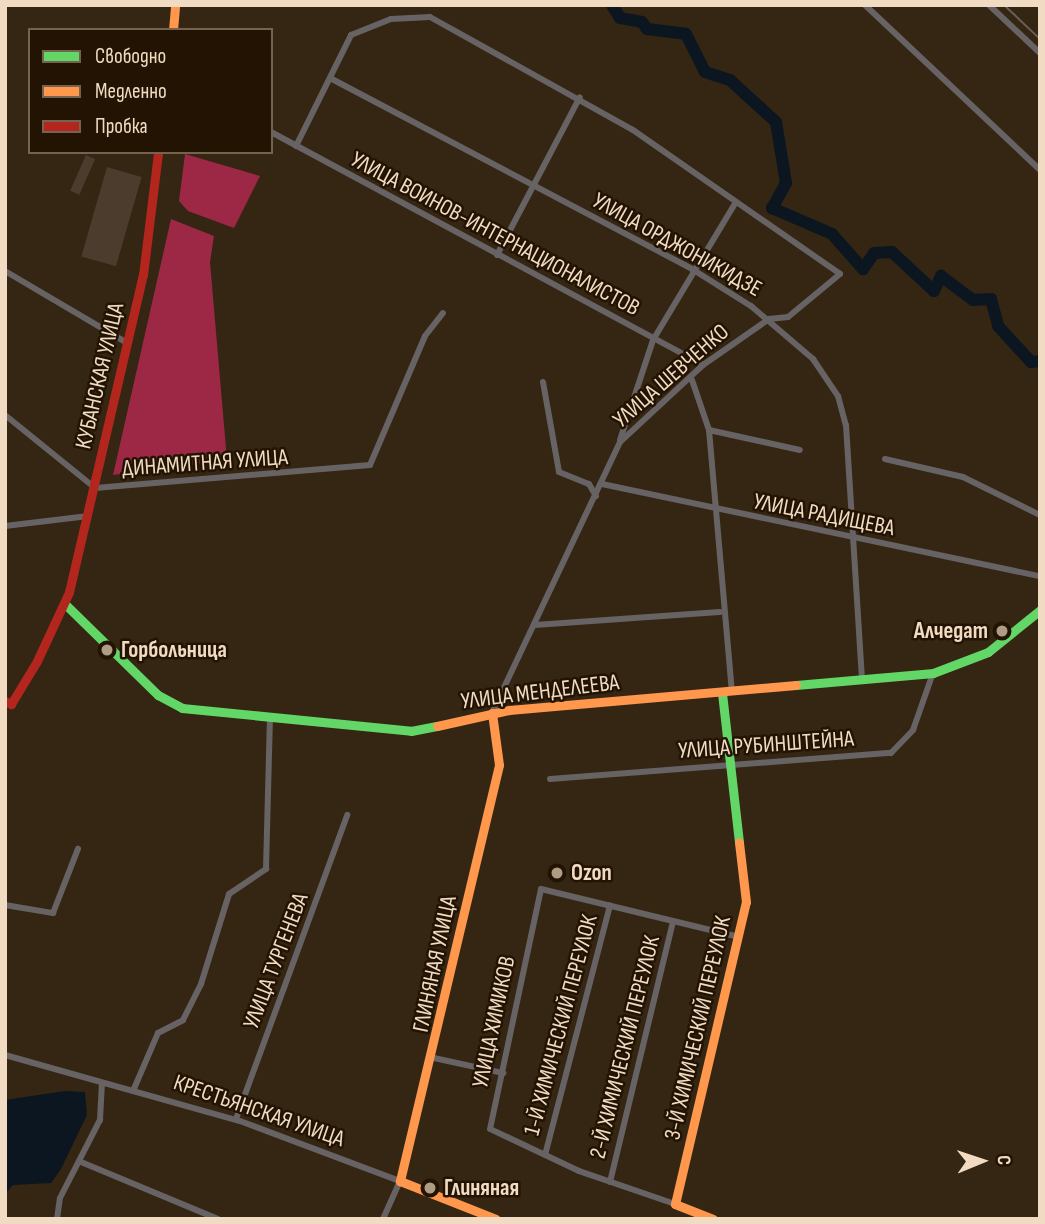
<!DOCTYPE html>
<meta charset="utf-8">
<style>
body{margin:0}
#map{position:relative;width:1045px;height:1224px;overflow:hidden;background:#342612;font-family:"Sofia Sans Condensed",sans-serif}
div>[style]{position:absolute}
.forest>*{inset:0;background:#9d2845}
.water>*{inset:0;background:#0b1620}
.river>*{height:12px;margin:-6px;padding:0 6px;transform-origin:6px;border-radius:6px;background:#0b1620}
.building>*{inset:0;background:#4c3c2d;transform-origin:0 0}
.street>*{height:6px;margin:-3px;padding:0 3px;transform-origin:3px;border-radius:3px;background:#676264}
.fast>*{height:9px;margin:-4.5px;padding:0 4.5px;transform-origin:4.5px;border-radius:4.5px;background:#63d668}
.slow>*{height:9px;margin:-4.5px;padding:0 4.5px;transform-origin:4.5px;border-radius:4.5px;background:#ff974d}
.jam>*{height:9px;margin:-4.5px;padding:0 4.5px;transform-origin:4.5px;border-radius:4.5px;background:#b3261e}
.rail>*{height:2px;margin:-1px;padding:0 1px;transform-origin:1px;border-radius:1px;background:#675f58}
.dots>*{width:19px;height:19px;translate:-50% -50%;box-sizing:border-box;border:4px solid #221302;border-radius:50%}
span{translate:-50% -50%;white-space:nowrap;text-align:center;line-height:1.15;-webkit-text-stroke:5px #221302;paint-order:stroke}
.street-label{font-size:23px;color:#f1dbc3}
.poi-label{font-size:23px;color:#f1dbc3;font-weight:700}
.right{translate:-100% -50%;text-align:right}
.left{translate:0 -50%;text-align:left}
.frame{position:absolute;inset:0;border:7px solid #f1dbc3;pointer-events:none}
.legend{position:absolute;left:28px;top:28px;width:245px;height:126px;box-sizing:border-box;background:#221302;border:2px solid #75634f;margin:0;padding:9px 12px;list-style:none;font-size:21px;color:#f1dbc3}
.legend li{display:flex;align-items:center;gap:14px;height:35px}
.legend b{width:35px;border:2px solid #75634f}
.north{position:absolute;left:947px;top:1126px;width:70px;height:70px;-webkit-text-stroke:5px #221302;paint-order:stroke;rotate:88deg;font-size:19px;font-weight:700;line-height:28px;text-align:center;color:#f1dbc3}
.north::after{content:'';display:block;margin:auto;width:24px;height:32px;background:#f1dbc3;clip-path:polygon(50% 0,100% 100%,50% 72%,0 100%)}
</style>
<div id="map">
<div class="forest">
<i style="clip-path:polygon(185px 154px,260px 176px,234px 228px,188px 211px,179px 201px)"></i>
<i style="clip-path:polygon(171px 219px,214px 236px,210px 262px,227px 460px,113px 475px)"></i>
</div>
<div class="water">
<i style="clip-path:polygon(65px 1091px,85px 1092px,87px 1115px,61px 1169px,51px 1183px,13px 1185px,5px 1194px,5px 1100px)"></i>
</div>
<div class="river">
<i style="left:612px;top:5px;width:15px;rotate:58deg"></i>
<i style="left:620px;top:18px;width:22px;rotate:10deg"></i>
<i style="left:642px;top:22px;width:9px;rotate:54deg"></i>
<i style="left:647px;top:29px;width:39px;rotate:7deg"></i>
<i style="left:686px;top:34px;width:42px;rotate:63.4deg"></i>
<i style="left:705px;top:72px;width:26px;rotate:18deg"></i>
<i style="left:730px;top:80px;width:62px;rotate:42.4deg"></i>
<i style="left:776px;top:122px;width:62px;rotate:80.7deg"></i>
<i style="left:786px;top:183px;width:29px;rotate:119deg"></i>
<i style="left:772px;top:208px;width:65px;rotate:23.4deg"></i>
<i style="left:832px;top:234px;width:47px;rotate:48.5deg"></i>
<i style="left:863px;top:269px;width:19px;rotate:-55deg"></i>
<i style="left:874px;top:253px;width:18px;rotate:-3deg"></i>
<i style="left:892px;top:252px;width:57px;rotate:42.9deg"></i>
<i style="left:934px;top:291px;width:17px;rotate:-65deg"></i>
<i style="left:941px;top:276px;width:40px;rotate:37deg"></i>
<i style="left:973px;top:300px;width:18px;rotate:-3deg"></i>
<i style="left:991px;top:299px;width:28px;rotate:75deg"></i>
<i style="left:998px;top:326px;width:49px;rotate:47.5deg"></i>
<i style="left:1031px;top:362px;width:9px;rotate:-6deg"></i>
</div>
<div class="building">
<i style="left:86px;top:155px;width:10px;height:39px;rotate:24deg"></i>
<i style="left:107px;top:167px;width:36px;height:93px;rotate:16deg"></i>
</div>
<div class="street">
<i style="left:865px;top:5px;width:241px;rotate:43.3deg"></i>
<i style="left:989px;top:5px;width:70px;rotate:43.3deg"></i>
<i style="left:330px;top:78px;width:409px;rotate:27.8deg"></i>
<i style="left:692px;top:269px;width:70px;rotate:32.1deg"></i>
<i style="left:751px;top:306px;width:82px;rotate:40.5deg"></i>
<i style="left:813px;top:359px;width:45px;rotate:56deg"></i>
<i style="left:838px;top:396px;width:30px;rotate:75deg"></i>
<i style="left:846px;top:425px;width:256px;rotate:86.4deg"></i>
<i style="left:271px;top:132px;width:491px;rotate:28.3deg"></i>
<i style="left:296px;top:146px;width:124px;rotate:-63.6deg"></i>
<i style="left:351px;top:35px;width:43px;rotate:-21.8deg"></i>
<i style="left:391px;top:19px;width:39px;rotate:-3deg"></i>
<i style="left:430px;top:17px;width:232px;rotate:29.1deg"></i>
<i style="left:633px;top:130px;width:252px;rotate:34.8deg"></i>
<i style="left:840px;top:274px;width:67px;rotate:140.4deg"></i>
<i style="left:788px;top:317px;width:19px;rotate:174deg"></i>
<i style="left:769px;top:319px;width:80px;rotate:145.1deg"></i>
<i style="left:703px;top:365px;width:113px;rotate:137.1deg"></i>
<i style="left:620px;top:442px;width:300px;rotate:115.3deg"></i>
<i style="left:497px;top:255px;width:178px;rotate:-62.3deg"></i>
<i style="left:5px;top:271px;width:142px;rotate:30.5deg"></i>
<i style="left:692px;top:380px;width:53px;rotate:71.2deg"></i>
<i style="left:709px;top:430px;width:263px;rotate:85deg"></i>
<i style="left:543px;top:382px;width:91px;rotate:79.9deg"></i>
<i style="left:559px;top:472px;width:32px;rotate:22deg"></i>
<i style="left:589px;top:484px;width:14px;rotate:60deg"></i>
<i style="left:5px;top:415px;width:116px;rotate:39deg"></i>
<i style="left:95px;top:488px;width:276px;rotate:-4.8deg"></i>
<i style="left:370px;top:465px;width:140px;rotate:-66.9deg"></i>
<i style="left:425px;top:336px;width:29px;rotate:-52deg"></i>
<i style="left:709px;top:430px;width:93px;rotate:12.4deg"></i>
<i style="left:620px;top:440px;width:105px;rotate:-71.7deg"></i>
<i style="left:653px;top:340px;width:161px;rotate:-59deg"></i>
<i style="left:885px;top:459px;width:80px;rotate:13deg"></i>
<i style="left:963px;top:477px;width:86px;rotate:26.3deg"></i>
<i style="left:602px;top:484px;width:448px;rotate:11.9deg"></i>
<i style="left:5px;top:526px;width:84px;rotate:-6.9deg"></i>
<i style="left:535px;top:625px;width:185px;rotate:-4deg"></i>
<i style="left:550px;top:779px;width:342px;rotate:-4.4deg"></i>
<i style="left:891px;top:753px;width:32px;rotate:-46deg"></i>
<i style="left:913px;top:730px;width:60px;rotate:-70.7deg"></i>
<i style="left:5px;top:905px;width:49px;rotate:9.5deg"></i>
<i style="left:53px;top:913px;width:69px;rotate:-68.7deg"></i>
<i style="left:5px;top:1055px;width:244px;rotate:15.7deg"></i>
<i style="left:240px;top:1121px;width:171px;rotate:20.6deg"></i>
<i style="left:400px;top:1181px;width:42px;rotate:114.1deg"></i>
<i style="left:434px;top:1058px;width:71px;rotate:12.3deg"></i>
<i style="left:133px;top:1091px;width:63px;rotate:-66.7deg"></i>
<i style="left:158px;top:1033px;width:28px;rotate:-27deg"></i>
<i style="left:183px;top:1020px;width:40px;rotate:-63.4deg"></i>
<i style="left:201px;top:984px;width:94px;rotate:-72.7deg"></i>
<i style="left:229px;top:894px;width:45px;rotate:-34deg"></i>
<i style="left:266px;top:869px;width:149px;rotate:-88.5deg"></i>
<i style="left:236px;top:1119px;width:324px;rotate:-69.9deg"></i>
<i style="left:545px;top:1155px;width:258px;rotate:-75.4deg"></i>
<i style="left:81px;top:1162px;width:148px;rotate:22.6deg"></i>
<i style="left:610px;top:1182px;width:268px;rotate:-76.4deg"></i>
<i style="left:675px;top:1204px;width:102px;rotate:-161deg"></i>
<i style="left:579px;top:1171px;width:98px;rotate:-154.7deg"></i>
<i style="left:490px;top:1129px;width:245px;rotate:-78deg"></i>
<i style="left:541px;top:889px;width:204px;rotate:13.6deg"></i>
<i style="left:57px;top:1219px;width:21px;rotate:-82deg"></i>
<i style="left:60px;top:1198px;width:88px;rotate:-62.9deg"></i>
<i style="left:100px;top:1120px;width:37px;rotate:-87deg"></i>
</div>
<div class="fast">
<i style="left:66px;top:605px;width:129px;rotate:44.4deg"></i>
<i style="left:158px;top:695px;width:27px;rotate:28deg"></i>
<i style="left:182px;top:708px;width:230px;rotate:5.7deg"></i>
<i style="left:411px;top:731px;width:26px;rotate:-11deg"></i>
<i style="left:796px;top:685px;width:138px;rotate:-5deg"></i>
<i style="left:933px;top:673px;width:59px;rotate:-20.9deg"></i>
<i style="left:988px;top:652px;width:67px;rotate:-38.9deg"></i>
<i style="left:722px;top:693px;width:150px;rotate:83.5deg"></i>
</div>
<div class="slow">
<i style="left:173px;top:30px;width:25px;rotate:-85deg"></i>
<i style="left:492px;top:713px;width:52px;rotate:82.3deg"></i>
<i style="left:499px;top:765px;width:428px;rotate:103.4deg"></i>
<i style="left:400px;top:1181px;width:103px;rotate:21.6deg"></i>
<i style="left:437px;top:726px;width:74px;rotate:-12.5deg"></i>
<i style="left:509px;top:710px;width:288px;rotate:-5deg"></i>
<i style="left:713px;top:1219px;width:41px;rotate:-158.5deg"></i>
<i style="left:675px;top:1204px;width:310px;rotate:-76.8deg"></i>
<i style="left:746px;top:902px;width:60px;rotate:-96.7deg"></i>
</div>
<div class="jam">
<i style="left:5px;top:701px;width:7px;rotate:27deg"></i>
<i style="left:11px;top:704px;width:50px;rotate:-58.8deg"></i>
<i style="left:37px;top:661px;width:76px;rotate:-65.1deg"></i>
<i style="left:69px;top:592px;width:326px;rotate:-76.9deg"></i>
<i style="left:143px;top:275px;width:124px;rotate:-83deg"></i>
</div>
<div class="rail">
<i style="left:1004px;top:5px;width:50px;rotate:43.4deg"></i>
</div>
<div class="dots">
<i style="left:1002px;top:631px;background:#af9c85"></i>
<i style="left:107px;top:650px;background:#af9c85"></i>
<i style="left:557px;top:873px;background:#af9c85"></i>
<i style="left:430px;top:1188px;background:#af9c85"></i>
</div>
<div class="street-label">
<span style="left:495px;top:234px;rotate:28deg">УЛИЦА ВОИНОВ-ИНТЕРНАЦИОНАЛИСТОВ</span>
<span style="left:677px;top:245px;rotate:29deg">УЛИЦА ОРДЖОНИКИДЗЕ</span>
<span style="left:100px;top:376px;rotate:-77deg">КУБАНСКАЯ УЛИЦА</span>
<span style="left:671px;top:376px;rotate:-41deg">УЛИЦА ШЕВЧЕНКО</span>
<span style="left:205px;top:463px;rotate:-4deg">ДИНАМИТНАЯ УЛИЦА</span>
<span style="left:824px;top:515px;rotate:11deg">УЛИЦА РАДИЩЕВА</span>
<span style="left:540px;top:692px;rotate:-7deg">УЛИЦА МЕНДЕЛЕЕВА</span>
<span style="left:766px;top:745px;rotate:-4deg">УЛИЦА РУБИНШТЕЙНА</span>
<span style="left:276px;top:961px;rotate:-69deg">УЛИЦА ТУРГЕНЕВА</span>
<span style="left:435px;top:964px;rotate:-78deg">ГЛИНЯНАЯ УЛИЦА</span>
<span style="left:494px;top:1022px;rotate:-78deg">УЛИЦА ХИМИКОВ</span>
<span style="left:561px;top:1025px;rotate:-75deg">1-Й ХИМИЧЕСКИЙ ПЕРЕУЛОК</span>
<span style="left:698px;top:1028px;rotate:-77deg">3-Й ХИМИЧЕСКИЙ ПЕРЕУЛОК</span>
<span style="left:625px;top:1047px;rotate:-76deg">2-Й ХИМИЧЕСКИЙ ПЕРЕУЛОК</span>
<span style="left:259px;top:1111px;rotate:19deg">КРЕСТЬЯНСКАЯ УЛИЦА</span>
</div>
<div class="poi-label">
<span class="right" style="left:988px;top:631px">Алчедат</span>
<span class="left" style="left:121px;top:650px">Горбольница</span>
<span class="left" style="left:571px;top:873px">Ozon</span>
<span class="left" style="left:444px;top:1188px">Глиняная</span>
</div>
<div class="frame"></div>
<ul class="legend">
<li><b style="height:9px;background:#63d668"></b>Свободно</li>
<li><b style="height:9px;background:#ff974d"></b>Медленно</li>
<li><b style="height:9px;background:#b3261e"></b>Пробка</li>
</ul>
<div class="north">С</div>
</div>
